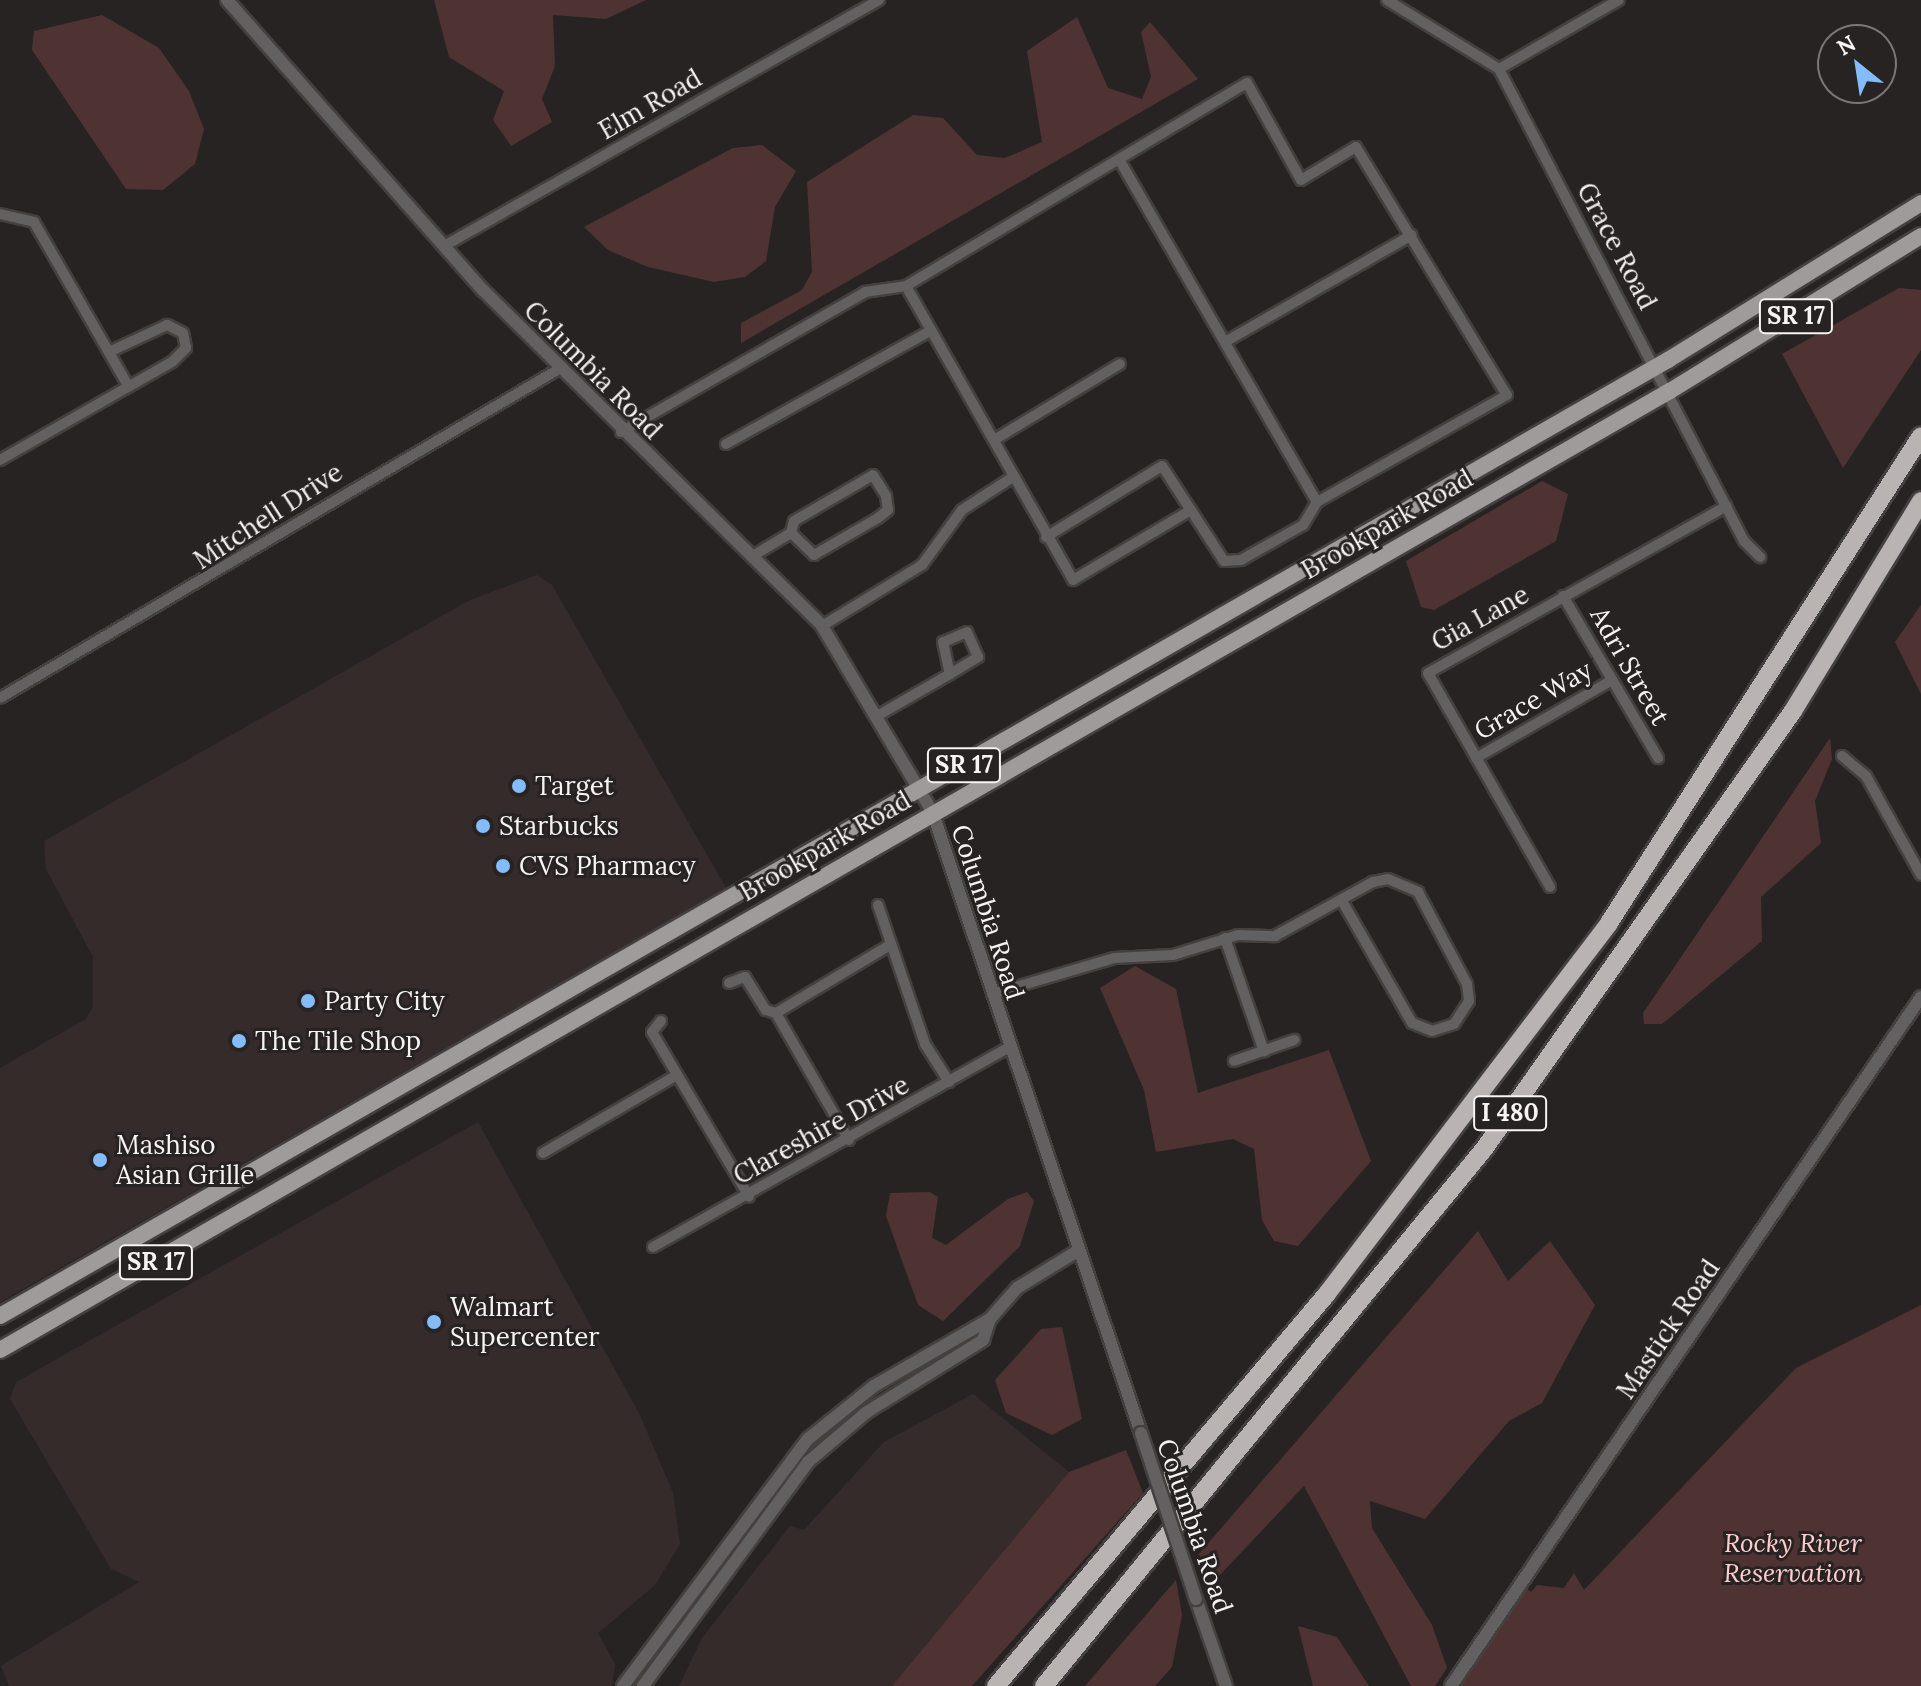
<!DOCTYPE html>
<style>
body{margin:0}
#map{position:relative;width:1921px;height:1686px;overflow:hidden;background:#282323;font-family:Lora,serif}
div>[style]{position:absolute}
.built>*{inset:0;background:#362b2b}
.green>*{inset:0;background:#4f3333}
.roads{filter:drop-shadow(2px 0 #454040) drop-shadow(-2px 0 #454040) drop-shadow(0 2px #454040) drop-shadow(0 -2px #454040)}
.minor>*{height:10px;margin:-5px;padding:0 5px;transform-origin:5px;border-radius:5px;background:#626060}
.tertiary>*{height:12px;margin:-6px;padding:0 6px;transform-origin:6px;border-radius:6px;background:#626060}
.primary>*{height:16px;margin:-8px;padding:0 8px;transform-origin:8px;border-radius:8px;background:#a09b9b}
.motorway>*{height:18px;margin:-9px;padding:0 9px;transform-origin:9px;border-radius:9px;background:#b9b3b2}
.bridges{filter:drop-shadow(2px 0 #454040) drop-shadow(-2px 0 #454040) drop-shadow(0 2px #454040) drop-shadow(0 -2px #454040)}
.tertiary-bridge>*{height:12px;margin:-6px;padding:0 6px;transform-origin:6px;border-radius:6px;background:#626060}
.dots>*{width:22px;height:22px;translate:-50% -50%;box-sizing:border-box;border:4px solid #282323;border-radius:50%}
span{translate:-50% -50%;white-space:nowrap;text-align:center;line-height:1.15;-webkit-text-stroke:6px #282323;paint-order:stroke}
.shield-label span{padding:2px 6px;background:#282323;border:2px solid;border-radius:6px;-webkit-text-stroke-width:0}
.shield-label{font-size:24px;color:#f7f4f3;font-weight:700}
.street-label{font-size:26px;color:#f7f4f3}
.poi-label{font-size:26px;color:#f7f4f3}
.left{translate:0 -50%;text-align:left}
.park-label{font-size:26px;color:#ffcdcc;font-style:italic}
.north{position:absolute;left:1817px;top:24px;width:80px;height:80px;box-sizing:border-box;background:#282323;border:2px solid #7b7776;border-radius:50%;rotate:330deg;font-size:22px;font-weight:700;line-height:32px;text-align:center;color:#f7f4f3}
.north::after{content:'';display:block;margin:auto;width:28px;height:36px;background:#84bcfb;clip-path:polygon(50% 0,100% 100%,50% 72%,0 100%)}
</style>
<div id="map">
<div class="built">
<i style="clip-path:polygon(537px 575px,552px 585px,726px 888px,0 1302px,0 1068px,86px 1019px,93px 1006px,93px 957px,46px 869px,44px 841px,470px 600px)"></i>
<i style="clip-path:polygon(478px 1122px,640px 1415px,673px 1493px,680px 1544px,655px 1585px,598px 1633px,615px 1664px,612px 1686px,9px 1686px,1px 1666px,139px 1582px,111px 1569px,10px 1399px,16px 1382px)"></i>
<i style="clip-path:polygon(973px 1394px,1069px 1472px,892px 1686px,679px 1686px,702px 1638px,790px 1526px,804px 1530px,884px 1442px)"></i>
</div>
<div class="green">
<i style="clip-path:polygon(434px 0,646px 0,606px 19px,553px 15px,555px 66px,542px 99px,552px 122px,511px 146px,493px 120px,504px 91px,449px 57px)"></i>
<i style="clip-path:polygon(102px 15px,159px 48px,189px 91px,204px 129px,195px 164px,163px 190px,126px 189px,32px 50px,34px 31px)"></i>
<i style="clip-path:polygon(1077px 17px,1108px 88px,1142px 99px,1151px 77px,1141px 32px,1150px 22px,1198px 79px,741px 343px,741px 323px,802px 290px,812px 272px,807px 182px,913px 115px,943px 118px,977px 155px,1005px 158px,1042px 142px,1027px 51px)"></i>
<i style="clip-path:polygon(762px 145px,796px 171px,775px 207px,766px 261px,745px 277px,714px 282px,648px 267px,608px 250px,584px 227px,733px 148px)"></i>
<i style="clip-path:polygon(1899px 288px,1921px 290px,1921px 350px,1843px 468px,1782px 354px)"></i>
<i style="clip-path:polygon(1542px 481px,1568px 494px,1556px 541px,1434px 610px,1421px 607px,1406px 561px)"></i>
<i style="clip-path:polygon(1921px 605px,1921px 694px,1895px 642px)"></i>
<i style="clip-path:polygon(1830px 738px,1832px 759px,1815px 801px,1821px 843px,1761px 897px,1762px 941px,1662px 1024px,1644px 1024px,1643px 1013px)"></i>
<i style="clip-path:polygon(1135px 966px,1176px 989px,1198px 1093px,1329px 1050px,1371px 1161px,1298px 1246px,1274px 1241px,1262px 1220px,1254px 1149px,1233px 1139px,1156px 1152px,1144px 1090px,1100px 988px)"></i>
<i style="clip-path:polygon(930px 1192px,938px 1197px,932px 1238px,946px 1245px,1008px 1199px,1027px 1192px,1034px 1201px,1020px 1246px,943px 1321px,918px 1305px,886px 1216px,890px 1193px)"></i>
<i style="clip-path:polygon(1478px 1231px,1508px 1281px,1550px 1241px,1595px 1305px,1542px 1403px,1509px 1421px,1425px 1519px,1370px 1501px,1372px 1528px,1432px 1625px,1447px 1668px,1435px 1686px,1411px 1686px,1304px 1486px,1218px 1577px,1198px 1555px)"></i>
<i style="clip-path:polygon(1921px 1305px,1921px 1686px,1455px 1686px,1524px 1586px,1531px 1592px,1537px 1585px,1564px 1588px,1574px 1573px,1584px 1590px,1796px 1368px)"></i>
<i style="clip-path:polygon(1062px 1327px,1082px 1419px,1052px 1435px,1006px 1413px,995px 1380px,1041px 1329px)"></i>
<i style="clip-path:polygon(1126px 1450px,1143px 1493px,972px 1686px,892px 1686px,1069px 1472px)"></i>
<i style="clip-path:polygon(1176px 1580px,1182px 1615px,1172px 1667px,1155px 1686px,1085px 1686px)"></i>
<i style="clip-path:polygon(1298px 1626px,1337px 1637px,1369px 1686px,1313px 1686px)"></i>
</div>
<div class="roads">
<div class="minor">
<i style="left:1387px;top:0;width:132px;rotate:31.6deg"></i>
<i style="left:1499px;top:69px;width:532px;rotate:62.57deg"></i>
<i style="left:1744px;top:541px;width:23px;rotate:45deg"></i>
<i style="left:1499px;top:69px;width:138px;rotate:-29.9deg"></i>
<i style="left:1120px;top:161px;width:394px;rotate:60deg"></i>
<i style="left:0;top:214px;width:35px;rotate:13deg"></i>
<i style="left:34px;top:222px;width:190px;rotate:60.1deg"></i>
<i style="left:444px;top:246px;width:500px;rotate:-29.5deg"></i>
<i style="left:906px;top:286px;width:338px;rotate:60.4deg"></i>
<i style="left:1073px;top:580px;width:137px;rotate:-30.7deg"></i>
<i style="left:1225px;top:342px;width:215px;rotate:-29.8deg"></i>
<i style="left:621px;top:432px;width:281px;rotate:-29.8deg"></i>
<i style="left:865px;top:292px;width:41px;rotate:-8.3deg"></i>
<i style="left:906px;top:286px;width:397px;rotate:-30.8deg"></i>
<i style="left:1247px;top:83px;width:111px;rotate:60.9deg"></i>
<i style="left:1301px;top:180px;width:64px;rotate:-31deg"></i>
<i style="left:1356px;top:147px;width:290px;rotate:58.7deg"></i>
<i style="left:1507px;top:395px;width:218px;rotate:150.6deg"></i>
<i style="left:1317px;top:502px;width:27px;rotate:121deg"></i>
<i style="left:1303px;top:525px;width:71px;rotate:150.6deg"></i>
<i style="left:1241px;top:560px;width:17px;rotate:177deg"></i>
<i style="left:1224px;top:561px;width:113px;rotate:-123.1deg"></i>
<i style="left:1162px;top:466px;width:136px;rotate:148.5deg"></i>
<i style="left:994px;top:440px;width:147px;rotate:-31.1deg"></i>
<i style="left:726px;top:444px;width:231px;rotate:-29deg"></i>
<i style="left:0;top:460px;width:198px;rotate:-29.7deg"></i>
<i style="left:172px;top:362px;width:20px;rotate:-45deg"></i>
<i style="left:186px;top:348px;width:15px;rotate:-101deg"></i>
<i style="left:183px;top:333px;width:18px;rotate:-153deg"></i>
<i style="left:167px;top:325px;width:64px;rotate:155deg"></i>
<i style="left:756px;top:554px;width:41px;rotate:-31deg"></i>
<i style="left:791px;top:533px;width:12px;rotate:-76deg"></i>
<i style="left:794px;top:521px;width:91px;rotate:-30.2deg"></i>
<i style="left:873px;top:475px;width:25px;rotate:58deg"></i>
<i style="left:886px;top:496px;width:14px;rotate:82deg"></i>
<i style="left:888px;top:510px;width:13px;rotate:141deg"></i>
<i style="left:878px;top:518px;width:74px;rotate:150deg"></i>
<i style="left:814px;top:555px;width:32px;rotate:-136deg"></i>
<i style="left:1563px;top:596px;width:188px;rotate:59.6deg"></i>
<i style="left:822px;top:626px;width:117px;rotate:-31.4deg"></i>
<i style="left:922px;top:565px;width:68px;rotate:-54deg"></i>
<i style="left:962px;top:510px;width:57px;rotate:-32.9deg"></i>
<i style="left:0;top:698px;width:649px;rotate:-30.48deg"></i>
<i style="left:877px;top:716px;width:84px;rotate:-29.9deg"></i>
<i style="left:950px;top:674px;width:33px;rotate:-31deg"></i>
<i style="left:978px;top:657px;width:27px;rotate:-114deg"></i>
<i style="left:967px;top:632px;width:26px;rotate:157deg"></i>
<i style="left:943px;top:642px;width:33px;rotate:78deg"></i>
<i style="left:1842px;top:756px;width:31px;rotate:40deg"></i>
<i style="left:1866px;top:776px;width:113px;rotate:60.9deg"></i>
<i style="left:1476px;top:758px;width:157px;rotate:-29.8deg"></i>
<i style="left:1550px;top:887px;width:246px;rotate:-119.7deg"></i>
<i style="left:1428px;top:673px;width:342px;rotate:-29.2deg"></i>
<i style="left:878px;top:905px;width:147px;rotate:71.3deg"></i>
<i style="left:925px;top:1044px;width:45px;rotate:57.7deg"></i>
<i style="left:1225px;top:938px;width:120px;rotate:71deg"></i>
<i style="left:729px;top:983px;width:17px;rotate:-21deg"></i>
<i style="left:745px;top:977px;width:39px;rotate:58deg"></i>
<i style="left:766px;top:1010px;width:10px;rotate:17deg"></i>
<i style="left:992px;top:994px;width:127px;rotate:-16.4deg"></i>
<i style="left:1114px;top:958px;width:59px;rotate:-2.9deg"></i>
<i style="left:1173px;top:955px;width:68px;rotate:-17.1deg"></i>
<i style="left:1238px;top:935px;width:37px;rotate:2deg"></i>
<i style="left:1275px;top:936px;width:112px;rotate:-28.9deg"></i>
<i style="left:1373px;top:882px;width:15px;rotate:-11deg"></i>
<i style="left:1388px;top:879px;width:33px;rotate:23deg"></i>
<i style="left:1418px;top:892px;width:104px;rotate:62deg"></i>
<i style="left:1467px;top:984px;width:17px;rotate:83deg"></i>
<i style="left:1469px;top:1001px;width:27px;rotate:123deg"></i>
<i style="left:1454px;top:1024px;width:23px;rotate:162deg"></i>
<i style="left:1432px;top:1031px;width:22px;rotate:-158deg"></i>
<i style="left:1412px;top:1023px;width:141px;rotate:-119.8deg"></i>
<i style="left:661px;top:1021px;width:14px;rotate:129deg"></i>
<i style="left:652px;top:1032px;width:191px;rotate:59.5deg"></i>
<i style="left:1234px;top:1061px;width:64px;rotate:-19.3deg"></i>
<i style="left:849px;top:1140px;width:146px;rotate:-119.9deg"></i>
<i style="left:776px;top:1013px;width:133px;rotate:-30.8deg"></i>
<i style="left:543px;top:1153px;width:155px;rotate:-30.2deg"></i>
<i style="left:653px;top:1247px;width:408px;rotate:-29.3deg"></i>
</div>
<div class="tertiary">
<i style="left:227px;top:0;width:387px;rotate:48.6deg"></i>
<i style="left:483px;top:290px;width:477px;rotate:44.7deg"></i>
<i style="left:822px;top:626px;width:215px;rotate:59.3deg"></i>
<i style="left:932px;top:811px;width:656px;rotate:71.43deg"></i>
<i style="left:1196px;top:1599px;width:92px;rotate:71deg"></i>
<i style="left:623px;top:1686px;width:309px;rotate:-53.2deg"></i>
<i style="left:808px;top:1439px;width:85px;rotate:-38.8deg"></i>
<i style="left:874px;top:1386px;width:134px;rotate:-30deg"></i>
<i style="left:990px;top:1319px;width:41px;rotate:-48.9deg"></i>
<i style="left:1017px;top:1288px;width:73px;rotate:-31.5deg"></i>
<i style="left:643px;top:1686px;width:278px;rotate:-53.6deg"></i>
<i style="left:808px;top:1462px;width:77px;rotate:-40.3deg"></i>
<i style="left:867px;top:1412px;width:137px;rotate:-31.8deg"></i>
<i style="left:983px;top:1340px;width:22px;rotate:-72deg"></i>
<i style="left:1451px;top:1686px;width:834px;rotate:-55.7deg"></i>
</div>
<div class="primary">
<i style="left:0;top:1316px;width:1923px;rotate:-29.82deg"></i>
<i style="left:1668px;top:360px;width:298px;rotate:-31.8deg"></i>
<i style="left:0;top:1350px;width:1926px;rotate:-29.87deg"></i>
<i style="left:1670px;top:391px;width:295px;rotate:-31.7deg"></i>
</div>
<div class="motorway">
<i style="left:996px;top:1686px;width:512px;rotate:-49.84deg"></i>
<i style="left:1326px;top:1295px;width:467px;rotate:-52.7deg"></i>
<i style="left:1609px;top:923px;width:578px;rotate:-57.35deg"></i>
<i style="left:1044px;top:1686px;width:694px;rotate:-50.67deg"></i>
<i style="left:1484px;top:1149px;width:536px;rotate:-54.8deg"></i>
<i style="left:1793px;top:711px;width:246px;rotate:-58.6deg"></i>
</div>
</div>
<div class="bridges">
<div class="tertiary-bridge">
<i style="left:1141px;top:1433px;width:175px;rotate:71.7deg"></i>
</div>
</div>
<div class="dots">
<i style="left:519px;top:786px;background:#84bcfb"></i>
<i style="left:483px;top:826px;background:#84bcfb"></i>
<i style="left:503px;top:866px;background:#84bcfb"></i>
<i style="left:308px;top:1001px;background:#84bcfb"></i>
<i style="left:239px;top:1041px;background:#84bcfb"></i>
<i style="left:100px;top:1160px;background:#84bcfb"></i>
<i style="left:434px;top:1322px;background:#84bcfb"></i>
</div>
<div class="shield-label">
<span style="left:1796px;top:316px">SR 17</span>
<span style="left:964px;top:765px">SR 17</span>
<span style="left:1510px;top:1113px">I 480</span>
<span style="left:156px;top:1262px">SR 17</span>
</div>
<div class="street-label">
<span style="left:650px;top:104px;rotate:-30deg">Elm Road</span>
<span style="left:1617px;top:246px;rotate:62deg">Grace Road</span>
<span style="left:593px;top:370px;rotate:45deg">Columbia Road</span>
<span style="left:268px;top:516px;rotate:-33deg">Mitchell Drive</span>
<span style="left:1387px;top:524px;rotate:-30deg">Brookpark Road</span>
<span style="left:1480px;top:618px;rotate:-29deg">Gia Lane</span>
<span style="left:1630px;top:666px;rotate:60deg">Adri Street</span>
<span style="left:1533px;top:700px;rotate:-30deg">Grace Way</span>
<span style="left:825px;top:846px;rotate:-30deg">Brookpark Road</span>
<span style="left:988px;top:912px;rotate:72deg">Columbia Road</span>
<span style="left:821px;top:1130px;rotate:-29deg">Clareshire Drive</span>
<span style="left:1668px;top:1329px;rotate:-56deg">Mastick Road</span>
<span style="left:1195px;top:1526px;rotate:71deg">Columbia Road</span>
</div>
<div class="poi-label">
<span class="left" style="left:535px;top:786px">Target</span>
<span class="left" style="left:499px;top:826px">Starbucks</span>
<span class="left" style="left:519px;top:866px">CVS Pharmacy</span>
<span class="left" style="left:324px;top:1001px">Party City</span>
<span class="left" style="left:255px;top:1041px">The Tile Shop</span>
<span class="left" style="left:116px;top:1160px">Mashiso<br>Asian Grille</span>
<span class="left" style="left:450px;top:1322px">Walmart<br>Supercenter</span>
</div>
<div class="park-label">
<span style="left:1793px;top:1558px">Rocky River<br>Reservation</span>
</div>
<div class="north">N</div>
</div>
